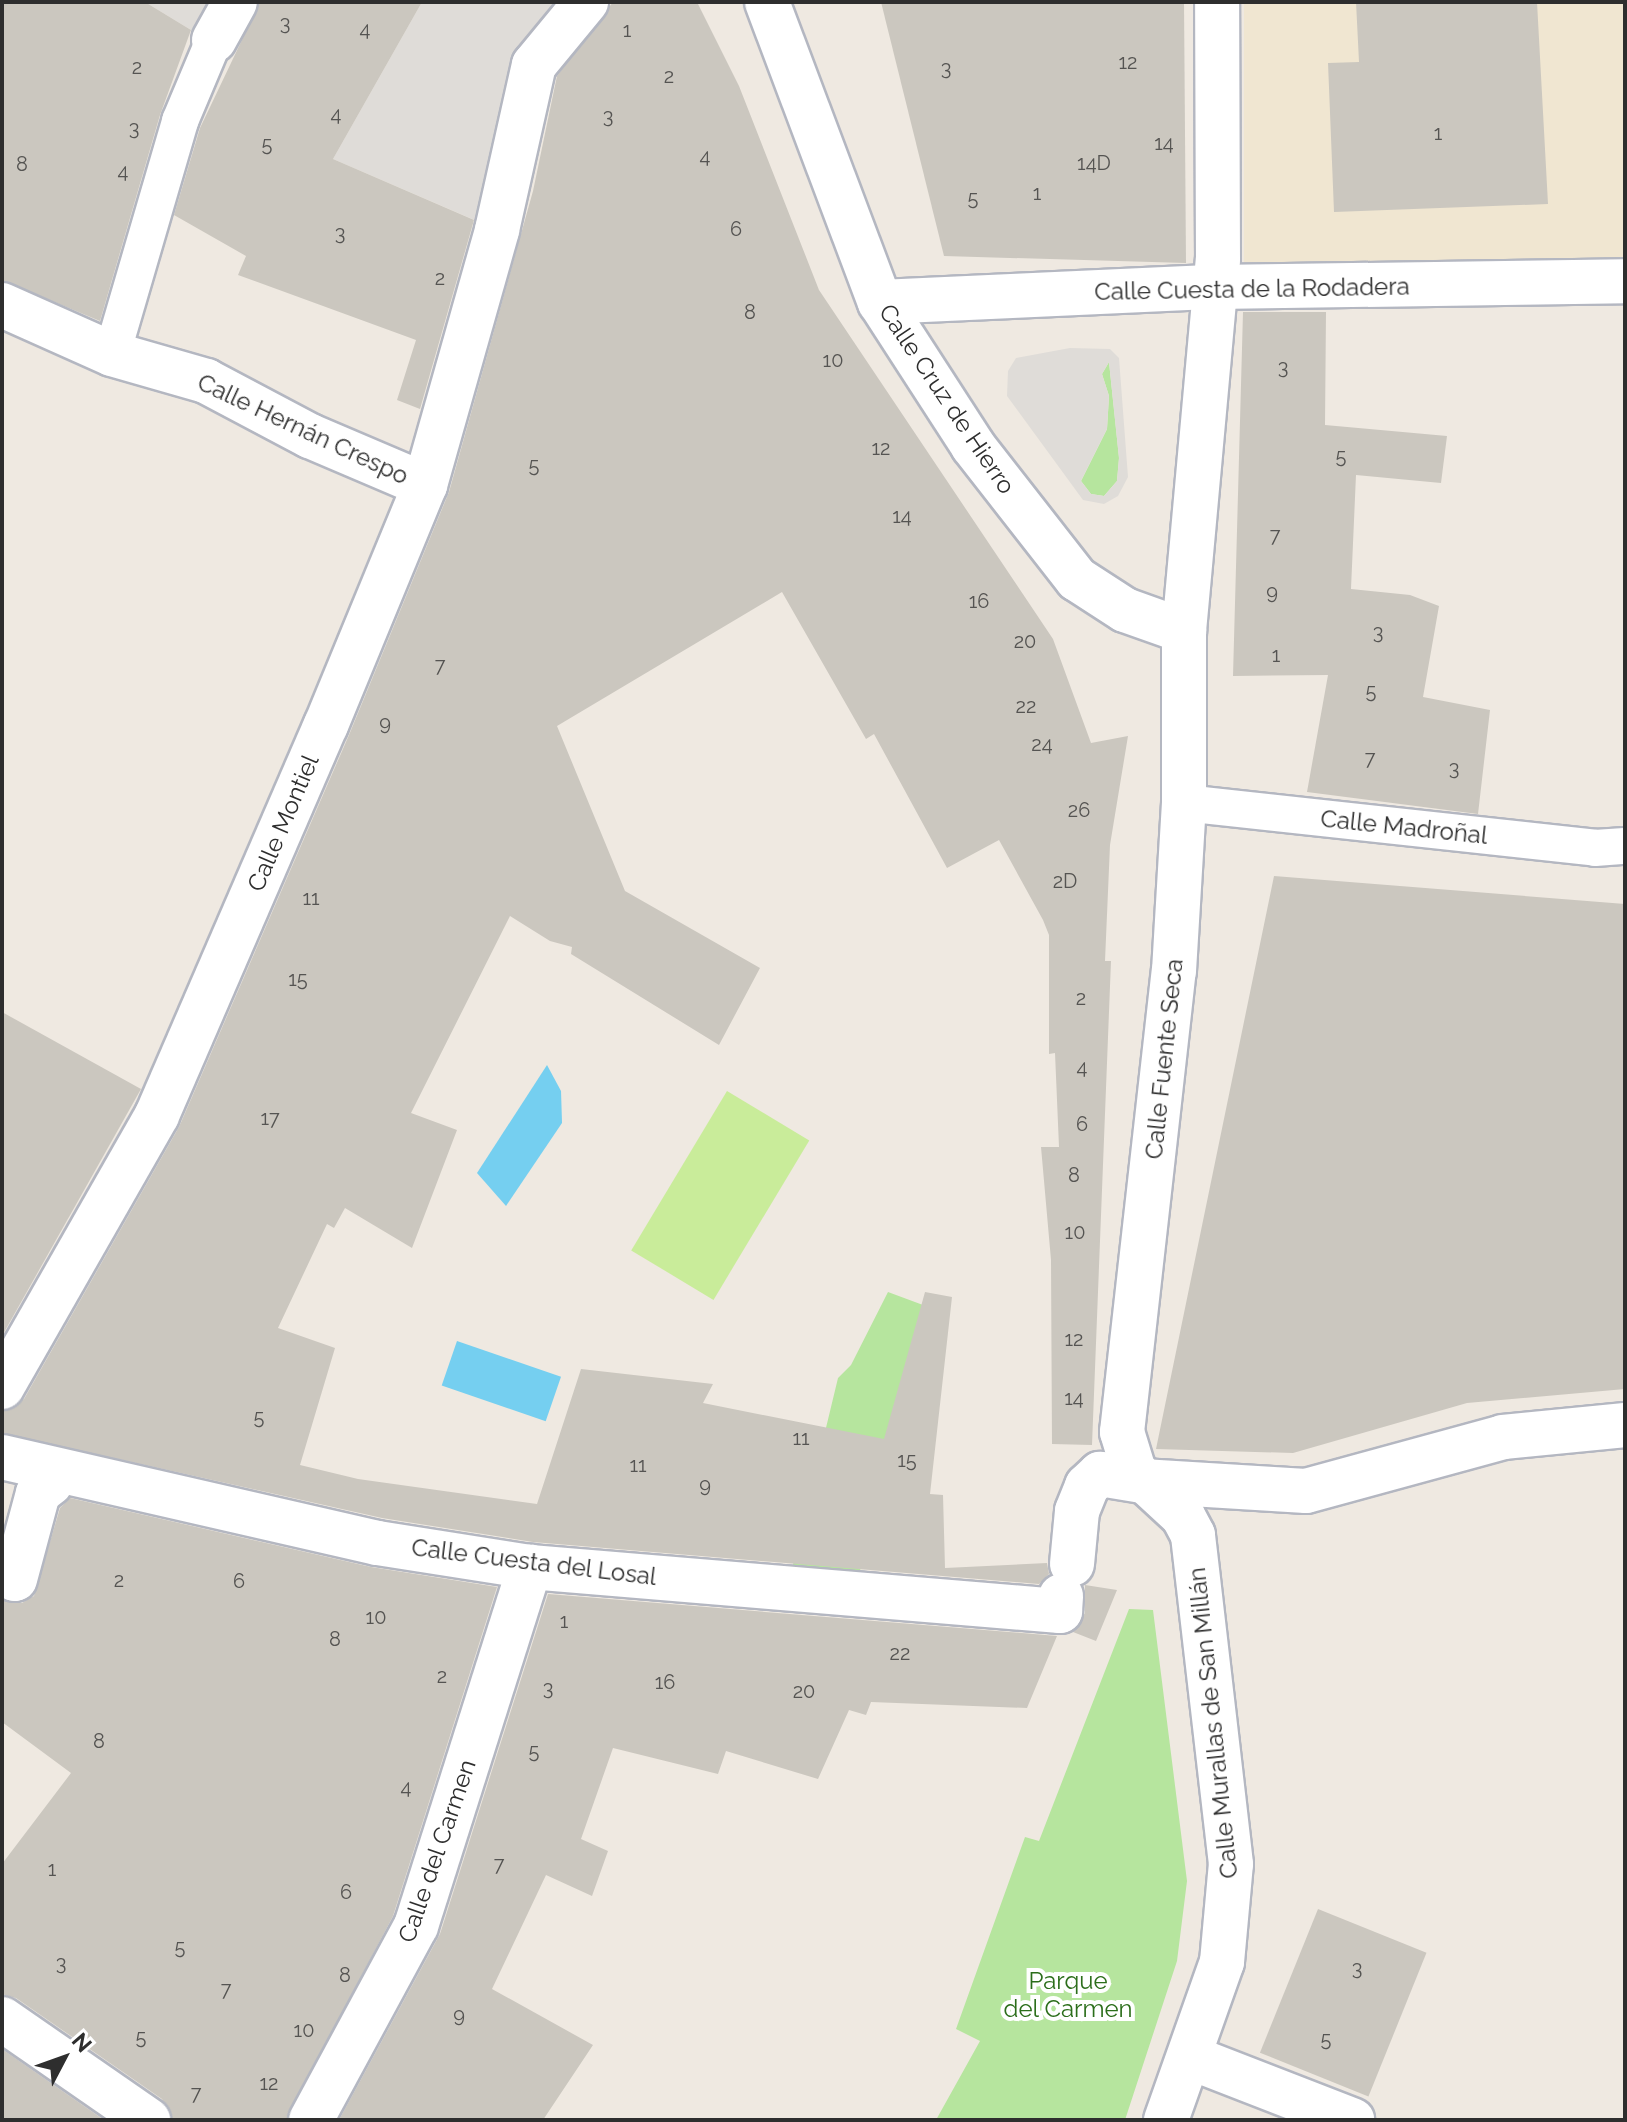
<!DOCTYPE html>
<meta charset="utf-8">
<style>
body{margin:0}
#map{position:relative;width:1627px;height:2122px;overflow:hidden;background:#efe9e1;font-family:Raleway,sans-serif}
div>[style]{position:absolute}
.education>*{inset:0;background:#f0e6d1;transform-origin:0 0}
.green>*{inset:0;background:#b6e59e}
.pitch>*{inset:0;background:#c9ec9a;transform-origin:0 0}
.plaza>*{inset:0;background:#dfdcd8}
.water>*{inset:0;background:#75cff0;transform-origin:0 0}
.building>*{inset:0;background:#cbc7bf;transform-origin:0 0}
.roads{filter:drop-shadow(2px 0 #b4b7c1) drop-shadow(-2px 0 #b4b7c1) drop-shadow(0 2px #b4b7c1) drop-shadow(0 -2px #b4b7c1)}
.service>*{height:36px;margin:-18px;padding:0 18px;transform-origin:18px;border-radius:18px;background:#fff}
.pedestrian>*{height:44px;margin:-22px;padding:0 22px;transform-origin:22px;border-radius:22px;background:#fff}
.minor>*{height:44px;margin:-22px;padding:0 22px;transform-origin:22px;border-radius:22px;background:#fff}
span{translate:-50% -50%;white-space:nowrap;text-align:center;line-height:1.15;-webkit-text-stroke:8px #fff;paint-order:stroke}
.number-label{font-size:20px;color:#555452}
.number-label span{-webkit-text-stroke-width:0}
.street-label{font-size:24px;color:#2e2e2e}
.park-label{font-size:24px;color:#2c6e1b}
.frame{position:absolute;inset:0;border:4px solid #2e2e2e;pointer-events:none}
.north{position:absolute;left:24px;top:2018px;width:80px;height:80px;-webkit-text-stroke:6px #fff;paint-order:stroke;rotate:49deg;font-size:22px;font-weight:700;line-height:32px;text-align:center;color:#2e2e2e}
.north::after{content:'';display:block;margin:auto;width:28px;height:36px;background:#2e2e2e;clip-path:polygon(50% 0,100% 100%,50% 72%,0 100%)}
</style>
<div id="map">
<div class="education">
<i style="left:1244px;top:2px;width:381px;height:262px"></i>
</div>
<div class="green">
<i style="clip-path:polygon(1109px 362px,1119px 458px,1117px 481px,1104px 496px,1091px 494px,1081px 481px,1107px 429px,1109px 396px,1102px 374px)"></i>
<i style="clip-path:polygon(888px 1292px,923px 1305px,859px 1575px,791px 1573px,838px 1378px,851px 1365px)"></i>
<i style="clip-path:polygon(1129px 1609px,1153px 1610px,1187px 1881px,1177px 1961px,1125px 2120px,936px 2120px,980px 2041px,956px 2029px,1025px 1837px,1039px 1841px)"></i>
</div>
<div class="pitch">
<i style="left:727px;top:1091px;width:96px;height:186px;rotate:31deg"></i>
</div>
<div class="plaza">
<i style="clip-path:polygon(145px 2px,255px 2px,201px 36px)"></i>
<i style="clip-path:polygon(422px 2px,578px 2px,548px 76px,507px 234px,333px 159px)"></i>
<i style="clip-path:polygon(evenodd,1070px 348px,1110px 349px,1119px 358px,1128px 477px,1118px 496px,1104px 504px,1083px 500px,1007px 396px,1008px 371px,1016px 358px,1070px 348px,1109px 362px,1119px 458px,1117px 481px,1104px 496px,1091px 494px,1081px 481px,1107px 429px,1109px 396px,1102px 374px,1109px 362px)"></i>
</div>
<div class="water">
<i style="clip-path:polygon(547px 1065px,561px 1091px,562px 1123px,506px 1206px,477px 1173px)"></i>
<i style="left:457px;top:1341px;width:110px;height:47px;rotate:19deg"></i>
</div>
<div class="building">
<i style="clip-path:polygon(2px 2px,145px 2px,191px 30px,160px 115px,100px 321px,2px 280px)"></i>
<i style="clip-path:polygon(260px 2px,422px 2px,333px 159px,474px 220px,420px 409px,397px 400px,416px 340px,238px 275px,246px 256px,174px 215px,200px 128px)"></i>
<i style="clip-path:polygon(613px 2px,697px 2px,739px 86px,819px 290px,1053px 639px,1091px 743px,1128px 736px,1110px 845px,1105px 961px,1111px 961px,1092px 1445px,1052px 1444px,1051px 1260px,1041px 1147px,1059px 1147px,1055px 1053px,1049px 1054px,1049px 935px,1043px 920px,999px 840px,947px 868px,874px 734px,866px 739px,782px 592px,557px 726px,625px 891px,760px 968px,719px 1045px,571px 954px,572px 947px,550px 941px,510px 916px,411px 1113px,457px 1130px,412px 1248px,345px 1208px,334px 1228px,327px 1224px,278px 1328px,335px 1348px,300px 1465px,358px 1479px,537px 1504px,581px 1369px,713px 1384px,703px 1403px,884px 1439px,925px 1292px,952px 1297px,930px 1494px,943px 1495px,945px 1568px,1047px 1563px,1049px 1574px,1039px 1584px,533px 1542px,382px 1518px,2px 1433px,2px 1412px,24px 1399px,179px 1127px,349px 735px,449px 492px,533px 191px,557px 76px)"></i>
<i style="clip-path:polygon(881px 2px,1184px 2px,1186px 263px,944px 256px)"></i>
<i style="clip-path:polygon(1356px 2px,1537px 2px,1548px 204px,1334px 212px,1328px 63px,1359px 62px)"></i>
<i style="clip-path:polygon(1243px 312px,1326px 312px,1325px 425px,1447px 436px,1441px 483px,1356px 475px,1351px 589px,1410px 595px,1439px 606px,1423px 697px,1490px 710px,1478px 814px,1307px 792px,1328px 675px,1233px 676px)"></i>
<i style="clip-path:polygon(1274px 876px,1625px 904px,1625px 1389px,1467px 1403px,1293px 1453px,1156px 1449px)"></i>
<i style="clip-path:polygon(2px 1012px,141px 1089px,2px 1336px)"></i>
<i style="clip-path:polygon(70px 1498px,371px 1567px,497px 1587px,393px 1916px,286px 2120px,173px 2120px,162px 2099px,16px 1998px,2px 1994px,2px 1864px,71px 1773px,2px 1722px,2px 1600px,22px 1603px,34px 1596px,60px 1508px)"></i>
<i style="clip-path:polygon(1085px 1585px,1117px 1590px,1096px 1641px,1073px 1632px,1085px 1613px)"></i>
<i style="clip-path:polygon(548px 1594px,1057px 1636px,1027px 1708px,871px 1702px,866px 1715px,849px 1710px,818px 1779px,726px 1751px,718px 1774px,613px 1748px,581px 1839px,608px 1851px,592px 1896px,546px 1875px,492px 1989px,593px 2045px,543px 2120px,339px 2120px,440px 1934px)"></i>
<i style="left:1318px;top:1909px;width:117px;height:155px;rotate:22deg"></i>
<i style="clip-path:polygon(2px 2049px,104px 2120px,2px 2120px)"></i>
</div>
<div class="roads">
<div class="service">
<i style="left:112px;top:354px;width:243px;rotate:-73.7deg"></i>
<i style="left:180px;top:121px;width:88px;rotate:-67.2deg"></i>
<i style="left:1184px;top:803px;width:413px;rotate:6.2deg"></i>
<i style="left:1595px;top:848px;width:30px;rotate:-4deg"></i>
</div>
<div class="pedestrian">
<i style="left:1072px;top:1564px;width:53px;rotate:-84.6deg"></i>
<i style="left:1077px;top:1511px;width:27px;rotate:-68deg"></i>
<i style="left:1087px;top:1486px;width:18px;rotate:-43deg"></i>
<i style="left:1100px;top:1474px;width:43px;rotate:9.5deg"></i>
<i style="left:2px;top:1569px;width:16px;rotate:38deg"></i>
<i style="left:15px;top:1579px;width:89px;rotate:-75deg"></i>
<i style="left:38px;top:1493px;width:16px;rotate:-38deg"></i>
</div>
<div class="minor">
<i style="left:767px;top:2px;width:321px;rotate:69.4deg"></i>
<i style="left:880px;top:302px;width:171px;rotate:57.1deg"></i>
<i style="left:973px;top:446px;width:169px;rotate:52deg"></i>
<i style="left:1077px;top:579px;width:57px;rotate:32.9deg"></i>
<i style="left:1125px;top:610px;width:63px;rotate:19.6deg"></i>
<i style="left:214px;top:40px;width:43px;rotate:-61.1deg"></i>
<i style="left:880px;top:302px;width:335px;rotate:-2.6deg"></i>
<i style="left:1215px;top:287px;width:410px;rotate:-0.8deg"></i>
<i style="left:2px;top:305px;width:120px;rotate:24deg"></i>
<i style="left:112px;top:354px;width:98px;rotate:16deg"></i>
<i style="left:206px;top:381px;width:118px;rotate:27.9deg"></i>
<i style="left:310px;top:436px;width:125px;rotate:23.1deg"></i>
<i style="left:2px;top:1387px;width:313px;rotate:-60.3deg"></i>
<i style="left:157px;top:1115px;width:425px;rotate:-66.6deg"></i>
<i style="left:326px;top:725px;width:260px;rotate:-67.6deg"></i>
<i style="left:425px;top:485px;width:265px;rotate:-74.2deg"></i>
<i style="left:497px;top:230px;width:169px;rotate:-77.4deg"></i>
<i style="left:534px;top:65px;width:82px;rotate:-50.5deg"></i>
<i style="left:2px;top:1457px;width:385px;rotate:12.9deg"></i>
<i style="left:377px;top:1543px;width:155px;rotate:8.9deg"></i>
<i style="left:530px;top:1567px;width:532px;rotate:4.75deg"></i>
<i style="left:1060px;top:1611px;width:15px;rotate:-86deg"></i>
<i style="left:1142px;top:1481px;width:164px;rotate:3.5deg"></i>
<i style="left:1306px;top:1491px;width:204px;rotate:-15.3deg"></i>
<i style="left:1503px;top:1437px;width:123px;rotate:-5.6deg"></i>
<i style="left:2px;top:2019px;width:178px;rotate:34.7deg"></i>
<i style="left:1192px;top:2058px;width:172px;rotate:21.2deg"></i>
<i style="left:311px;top:2120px;width:221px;rotate:-61.6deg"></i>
<i style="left:416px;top:1926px;width:377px;rotate:-72.4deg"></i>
<i style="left:1166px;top:2120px;width:168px;rotate:-70.5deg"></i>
<i style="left:1222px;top:1962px;width:98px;rotate:-84.8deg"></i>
<i style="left:1231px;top:1864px;width:331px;rotate:-96.6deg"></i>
<i style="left:1193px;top:1535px;width:21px;rotate:-118deg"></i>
<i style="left:1183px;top:1516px;width:67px;rotate:-137.4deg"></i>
<i style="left:1134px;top:1471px;width:41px;rotate:-107.1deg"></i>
<i style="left:1122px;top:1432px;width:464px;rotate:-83.6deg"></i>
<i style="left:1174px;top:971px;width:168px;rotate:-86.6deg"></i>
<i style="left:1184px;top:803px;width:172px;rotate:-90deg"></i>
<i style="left:1184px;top:631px;width:373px;rotate:-84.8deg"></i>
<i style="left:1218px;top:260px;width:258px;rotate:-90.2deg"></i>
</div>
</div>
<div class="number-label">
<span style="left:285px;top:23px">3</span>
<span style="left:365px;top:29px">4</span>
<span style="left:627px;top:30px">1</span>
<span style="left:1128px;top:62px">12</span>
<span style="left:137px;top:67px">2</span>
<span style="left:946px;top:68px">3</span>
<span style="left:669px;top:76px">2</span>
<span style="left:336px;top:114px">4</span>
<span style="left:608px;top:116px">3</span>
<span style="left:134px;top:128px">3</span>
<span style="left:1438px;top:133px">1</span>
<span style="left:1164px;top:143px">14</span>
<span style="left:267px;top:144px">5</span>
<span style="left:705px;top:156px">4</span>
<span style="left:1094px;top:163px">14D</span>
<span style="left:22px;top:164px">8</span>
<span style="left:123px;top:171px">4</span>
<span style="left:1037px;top:193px">1</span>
<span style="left:973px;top:198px">5</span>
<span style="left:736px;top:229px">6</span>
<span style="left:340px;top:233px">3</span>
<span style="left:440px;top:278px">2</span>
<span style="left:750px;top:312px">8</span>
<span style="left:833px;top:360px">10</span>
<span style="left:1283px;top:367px">3</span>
<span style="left:881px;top:448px">12</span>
<span style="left:1341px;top:456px">5</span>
<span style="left:534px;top:465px">5</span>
<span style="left:902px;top:516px">14</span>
<span style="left:1275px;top:535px">7</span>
<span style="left:1272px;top:592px">9</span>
<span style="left:979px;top:601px">16</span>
<span style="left:1378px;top:632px">3</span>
<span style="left:1025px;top:641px">20</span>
<span style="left:1276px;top:655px">1</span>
<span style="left:440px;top:665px">7</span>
<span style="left:1371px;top:691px">5</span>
<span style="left:1026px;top:706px">22</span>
<span style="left:385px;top:723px">9</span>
<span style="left:1042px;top:744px">24</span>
<span style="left:1370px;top:758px">7</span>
<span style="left:1454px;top:768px">3</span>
<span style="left:1079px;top:810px">26</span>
<span style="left:1065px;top:881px">2D</span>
<span style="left:311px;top:898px">11</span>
<span style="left:298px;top:979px">15</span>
<span style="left:1081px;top:998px">2</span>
<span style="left:1082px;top:1067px">4</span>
<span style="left:270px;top:1118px">17</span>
<span style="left:1082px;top:1124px">6</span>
<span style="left:1074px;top:1175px">8</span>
<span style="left:1075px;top:1232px">10</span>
<span style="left:1074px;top:1339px">12</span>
<span style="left:1074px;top:1398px">14</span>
<span style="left:259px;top:1417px">5</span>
<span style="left:801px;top:1438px">11</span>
<span style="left:907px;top:1460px">15</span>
<span style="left:638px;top:1465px">11</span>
<span style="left:705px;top:1485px">9</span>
<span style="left:119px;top:1580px">2</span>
<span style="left:239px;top:1581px">6</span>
<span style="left:376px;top:1617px">10</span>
<span style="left:564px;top:1621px">1</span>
<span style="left:335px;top:1639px">8</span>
<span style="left:900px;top:1653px">22</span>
<span style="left:442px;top:1676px">2</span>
<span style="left:665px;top:1682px">16</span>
<span style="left:548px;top:1688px">3</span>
<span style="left:804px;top:1691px">20</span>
<span style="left:99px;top:1741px">8</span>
<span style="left:534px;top:1751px">5</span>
<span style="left:406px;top:1787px">4</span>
<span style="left:499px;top:1864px">7</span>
<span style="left:52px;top:1869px">1</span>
<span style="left:346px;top:1892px">6</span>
<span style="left:180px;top:1947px">5</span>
<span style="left:61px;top:1963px">3</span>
<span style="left:1357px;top:1968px">3</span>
<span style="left:345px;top:1975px">8</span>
<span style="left:226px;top:1989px">7</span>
<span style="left:459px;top:2015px">9</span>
<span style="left:304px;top:2030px">10</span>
<span style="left:141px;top:2037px">5</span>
<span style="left:1326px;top:2039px">5</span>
<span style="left:269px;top:2083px">12</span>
<span style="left:196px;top:2093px">7</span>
</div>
<div class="street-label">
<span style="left:1252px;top:289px;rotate:-1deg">Calle Cuesta de la Rodadera</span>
<span style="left:947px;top:399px;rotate:56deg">Calle Cruz de Hierro</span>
<span style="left:303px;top:429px;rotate:25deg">Calle Hernán Crespo</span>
<span style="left:283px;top:823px;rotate:-67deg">Calle Montiel</span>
<span style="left:1404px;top:827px;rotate:6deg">Calle Madroñal</span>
<span style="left:1164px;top:1059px;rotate:-84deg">Calle Fuente Seca</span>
<span style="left:534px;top:1562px;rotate:7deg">Calle Cuesta del Losal</span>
<span style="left:1213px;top:1723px;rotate:-96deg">Calle Murallas de San Millán</span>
<span style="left:437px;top:1851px;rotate:-71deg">Calle del Carmen</span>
</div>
<div class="park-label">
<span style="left:1068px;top:1995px">Parque<br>del Carmen</span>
</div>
<div class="frame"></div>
<div class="north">N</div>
</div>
